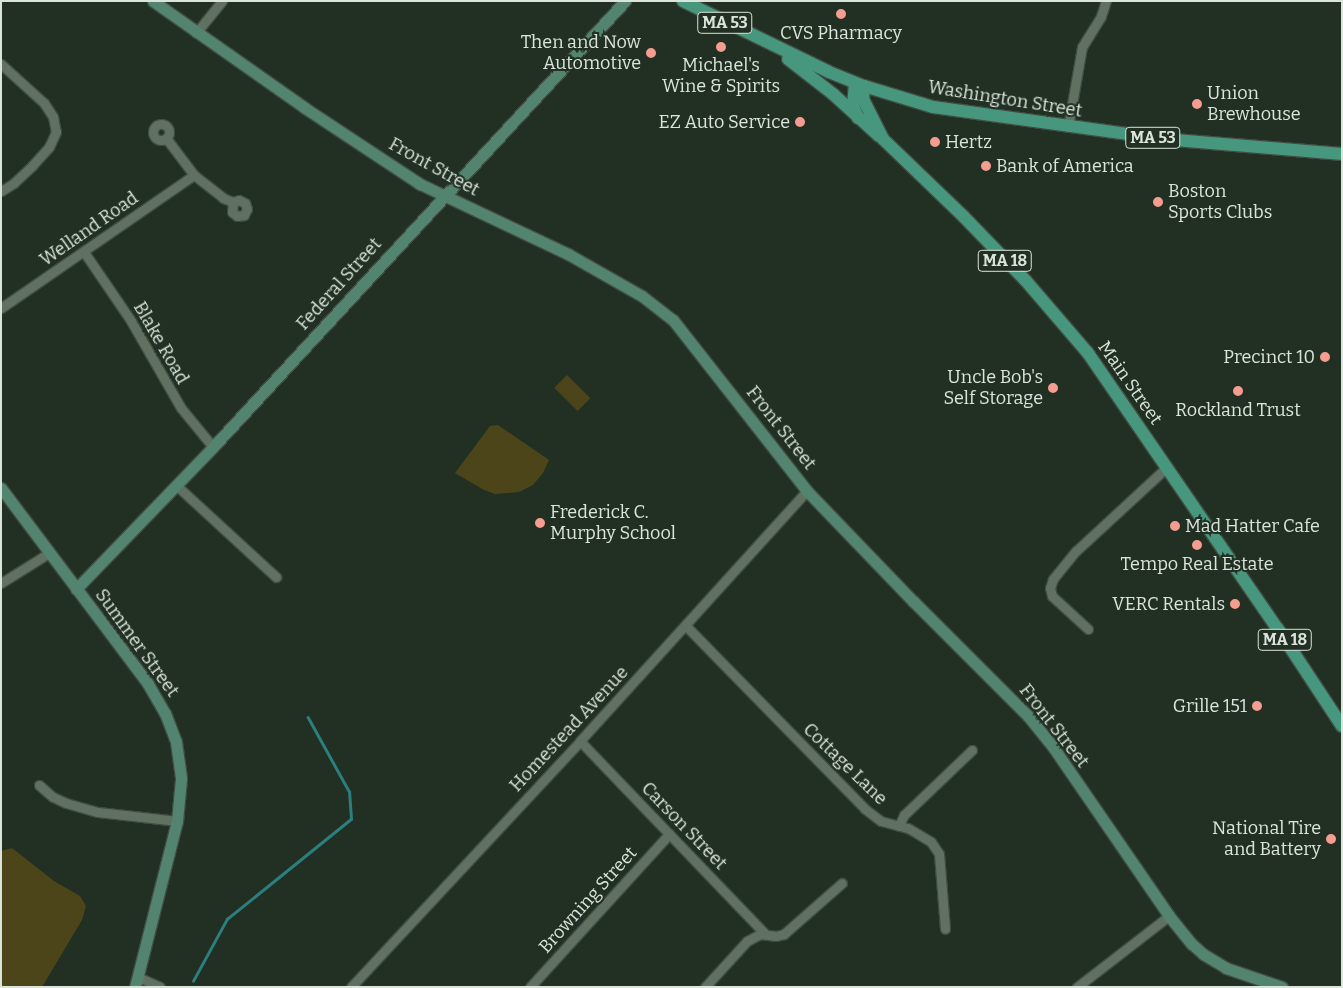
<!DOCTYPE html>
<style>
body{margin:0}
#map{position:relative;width:1343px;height:988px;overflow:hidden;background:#213023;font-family:Bitter,serif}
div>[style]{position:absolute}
.green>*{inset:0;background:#4c451a;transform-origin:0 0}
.stream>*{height:2.5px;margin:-1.25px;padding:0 1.25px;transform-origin:1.25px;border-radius:1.25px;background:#2c7e7f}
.roads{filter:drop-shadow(1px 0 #404d42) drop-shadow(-1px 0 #404d42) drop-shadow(0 1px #404d42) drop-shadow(0 -1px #404d42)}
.street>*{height:9px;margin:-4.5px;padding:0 4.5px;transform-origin:4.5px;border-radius:4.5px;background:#607162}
.street>.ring{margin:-4.5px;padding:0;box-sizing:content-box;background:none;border:9px solid #607162;border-radius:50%}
.secondary>*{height:11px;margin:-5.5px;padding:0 5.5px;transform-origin:5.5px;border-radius:5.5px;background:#538470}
.primary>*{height:12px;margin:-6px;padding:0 6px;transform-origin:6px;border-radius:6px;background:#47977e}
.dots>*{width:14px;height:14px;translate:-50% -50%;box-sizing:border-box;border:2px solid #213023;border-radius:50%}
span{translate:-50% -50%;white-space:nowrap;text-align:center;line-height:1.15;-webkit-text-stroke:4px #213023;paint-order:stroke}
.shield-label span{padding:1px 4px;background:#213023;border:1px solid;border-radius:4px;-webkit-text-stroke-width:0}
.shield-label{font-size:16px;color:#dbe4db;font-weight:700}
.poi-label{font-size:18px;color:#dbe4db}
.right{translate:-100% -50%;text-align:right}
.left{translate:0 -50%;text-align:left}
.street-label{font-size:18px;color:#dbe4db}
.frame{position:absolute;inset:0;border:2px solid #dbe4db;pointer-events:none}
</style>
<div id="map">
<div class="green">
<i style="left:567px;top:375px;width:33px;height:18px;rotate:45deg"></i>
<i style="clip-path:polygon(498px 425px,549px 460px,543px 473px,533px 485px,519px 492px,495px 494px,484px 490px,455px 473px,490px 426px)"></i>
<i style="clip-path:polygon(12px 848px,54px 881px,80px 896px,86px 906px,82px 920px,42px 987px,1px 987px,1px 851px)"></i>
</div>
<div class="stream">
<i style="left:193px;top:981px;width:71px;rotate:-61.3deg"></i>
<i style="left:227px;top:919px;width:159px;rotate:-38.9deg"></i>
<i style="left:351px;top:819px;width:27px;rotate:-94deg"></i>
<i style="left:349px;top:792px;width:85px;rotate:-119deg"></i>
</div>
<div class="roads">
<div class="street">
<i style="left:196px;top:33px;width:41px;rotate:-50.9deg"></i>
<i style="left:1px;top:64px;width:58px;rotate:42.2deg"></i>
<i style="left:44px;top:103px;width:17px;rotate:57deg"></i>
<i style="left:53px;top:117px;width:15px;rotate:79deg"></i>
<i style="left:56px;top:132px;width:17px;rotate:115deg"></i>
<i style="left:49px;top:147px;width:25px;rotate:132deg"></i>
<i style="left:32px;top:166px;width:25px;rotate:137deg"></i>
<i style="left:14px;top:183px;width:15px;rotate:148deg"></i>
<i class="ring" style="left:153px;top:124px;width:7px;height:7px"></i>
<i style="left:1068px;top:127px;width:81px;rotate:-80.1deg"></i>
<i style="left:1082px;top:47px;width:36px;rotate:-58deg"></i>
<i style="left:1101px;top:16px;width:16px;rotate:-72deg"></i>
<i style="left:166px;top:138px;width:46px;rotate:52.9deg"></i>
<i style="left:194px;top:175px;width:37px;rotate:38deg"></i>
<i style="left:223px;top:198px;width:11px;rotate:22deg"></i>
<i style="left:233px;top:202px;width:6px;rotate:-18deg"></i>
<i style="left:239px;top:200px;width:7px;rotate:27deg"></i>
<i style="left:245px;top:203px;width:6px;rotate:72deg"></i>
<i style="left:247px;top:209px;width:7px;rotate:117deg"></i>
<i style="left:244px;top:215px;width:7px;rotate:172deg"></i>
<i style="left:237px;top:216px;width:6px;rotate:-141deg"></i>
<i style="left:232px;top:212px;width:10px;rotate:-84deg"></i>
<i style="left:84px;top:252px;width:83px;rotate:55.7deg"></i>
<i style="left:131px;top:321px;width:100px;rotate:60.1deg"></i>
<i style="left:181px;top:408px;width:50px;rotate:50.6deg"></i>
<i style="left:1px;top:308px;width:234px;rotate:-34.6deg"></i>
<i style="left:176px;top:485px;width:136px;rotate:42.6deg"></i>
<i style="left:1px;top:583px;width:57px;rotate:-32deg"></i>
<i style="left:686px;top:626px;width:256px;rotate:45.6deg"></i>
<i style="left:865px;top:809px;width:20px;rotate:37deg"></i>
<i style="left:881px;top:821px;width:28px;rotate:15deg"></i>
<i style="left:908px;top:828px;width:27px;rotate:31deg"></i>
<i style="left:931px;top:842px;width:14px;rotate:56deg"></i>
<i style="left:939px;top:854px;width:75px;rotate:85.4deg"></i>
<i style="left:1088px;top:629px;width:49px;rotate:-137.5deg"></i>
<i style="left:1052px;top:596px;width:8px;rotate:-104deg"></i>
<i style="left:1050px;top:588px;width:9px;rotate:-72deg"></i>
<i style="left:1053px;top:579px;width:36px;rotate:-51deg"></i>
<i style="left:1076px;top:551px;width:124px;rotate:-42.7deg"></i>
<i style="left:580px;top:741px;width:267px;rotate:46.2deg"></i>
<i style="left:39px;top:785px;width:18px;rotate:41deg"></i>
<i style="left:53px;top:797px;width:14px;rotate:25deg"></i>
<i style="left:66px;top:803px;width:33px;rotate:16deg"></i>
<i style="left:98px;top:812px;width:80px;rotate:6.5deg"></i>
<i style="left:899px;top:826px;width:12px;rotate:-66deg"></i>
<i style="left:904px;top:815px;width:94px;rotate:-43.7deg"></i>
<i style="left:138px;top:977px;width:24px;rotate:24deg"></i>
<i style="left:351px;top:987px;width:336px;rotate:-47deg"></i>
<i style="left:580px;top:741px;width:338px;rotate:-47.8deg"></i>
<i style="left:530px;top:987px;width:207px;rotate:-47.7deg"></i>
<i style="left:705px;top:987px;width:62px;rotate:-47.6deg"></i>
<i style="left:747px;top:941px;width:15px;rotate:-28deg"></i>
<i style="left:760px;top:934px;width:16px;rotate:7deg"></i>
<i style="left:776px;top:936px;width:8px;rotate:-14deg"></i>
<i style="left:784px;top:934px;width:77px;rotate:-41.3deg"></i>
<i style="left:1077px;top:987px;width:116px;rotate:-37.7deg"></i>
</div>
<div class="secondary">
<i style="left:153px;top:1px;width:186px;rotate:35.1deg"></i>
<i style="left:305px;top:108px;width:138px;rotate:33.5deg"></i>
<i style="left:420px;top:184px;width:164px;rotate:25.3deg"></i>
<i style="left:568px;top:254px;width:85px;rotate:29.6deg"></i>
<i style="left:642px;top:296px;width:39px;rotate:38deg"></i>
<i style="left:673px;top:320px;width:217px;rotate:51.9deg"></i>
<i style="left:807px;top:491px;width:153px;rotate:46.1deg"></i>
<i style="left:913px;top:601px;width:163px;rotate:45deg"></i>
<i style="left:1028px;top:716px;width:40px;rotate:51deg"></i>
<i style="left:1053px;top:747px;width:205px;rotate:55.5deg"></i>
<i style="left:1169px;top:916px;width:36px;rotate:51deg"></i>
<i style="left:1192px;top:944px;width:15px;rotate:42deg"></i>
<i style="left:1203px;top:954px;width:27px;rotate:31deg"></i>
<i style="left:1226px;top:968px;width:59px;rotate:18.7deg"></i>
<i style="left:1px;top:488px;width:245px;rotate:53.1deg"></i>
<i style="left:148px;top:684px;width:34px;rotate:60deg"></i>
<i style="left:165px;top:713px;width:31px;rotate:69deg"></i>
<i style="left:176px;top:742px;width:37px;rotate:82deg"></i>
<i style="left:181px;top:779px;width:42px;rotate:95.4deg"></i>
<i style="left:177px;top:821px;width:171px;rotate:104.2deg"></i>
<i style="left:76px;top:589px;width:197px;rotate:-46deg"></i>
<i style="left:213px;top:447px;width:607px;rotate:-47.27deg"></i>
</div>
<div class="primary">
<i style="left:683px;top:1px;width:162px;rotate:25.9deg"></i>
<i style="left:829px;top:72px;width:38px;rotate:22deg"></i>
<i style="left:864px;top:86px;width:72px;rotate:16.9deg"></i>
<i style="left:933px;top:107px;width:232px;rotate:7.9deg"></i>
<i style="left:1163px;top:139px;width:180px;rotate:4.8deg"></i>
<i style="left:788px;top:59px;width:57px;rotate:37.9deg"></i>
<i style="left:833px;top:94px;width:62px;rotate:42.4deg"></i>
<i style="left:855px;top:83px;width:22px;rotate:95deg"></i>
<i style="left:853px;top:105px;width:14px;rotate:69deg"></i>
<i style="left:864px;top:86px;width:13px;rotate:94deg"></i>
<i style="left:863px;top:99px;width:45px;rotate:63.4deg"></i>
<i style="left:883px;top:139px;width:112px;rotate:43.9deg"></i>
<i style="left:964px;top:217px;width:89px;rotate:45.9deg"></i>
<i style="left:1026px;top:281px;width:95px;rotate:49.3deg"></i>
<i style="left:1088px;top:353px;width:335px;rotate:55.5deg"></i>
<i style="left:1278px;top:629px;width:116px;rotate:56.6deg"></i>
</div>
</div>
<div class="dots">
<i style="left:841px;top:14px;background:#f59d90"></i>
<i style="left:721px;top:47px;background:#f59d90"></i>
<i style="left:651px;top:53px;background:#f59d90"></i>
<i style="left:1197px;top:104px;background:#f59d90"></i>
<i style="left:800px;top:122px;background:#f59d90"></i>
<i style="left:935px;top:142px;background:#f59d90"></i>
<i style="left:986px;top:166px;background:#f59d90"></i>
<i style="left:1158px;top:202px;background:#f59d90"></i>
<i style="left:1325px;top:357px;background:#f59d90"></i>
<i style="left:1053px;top:388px;background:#f59d90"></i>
<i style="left:1238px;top:391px;background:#f59d90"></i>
<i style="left:540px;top:523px;background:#f59d90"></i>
<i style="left:1175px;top:526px;background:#f59d90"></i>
<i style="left:1197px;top:545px;background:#f59d90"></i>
<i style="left:1235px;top:604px;background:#f59d90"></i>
<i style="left:1257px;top:706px;background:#f59d90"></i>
<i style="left:1331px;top:839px;background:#f59d90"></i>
</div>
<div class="shield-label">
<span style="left:725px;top:23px">MA 53</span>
<span style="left:1153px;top:138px">MA 53</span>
<span style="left:1005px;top:261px">MA 18</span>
<span style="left:1285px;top:640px">MA 18</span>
</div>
<div class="poi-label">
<span style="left:841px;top:33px">CVS Pharmacy</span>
<span class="right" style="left:641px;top:53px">Then and Now<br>Automotive</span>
<span style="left:721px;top:76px">Michael's<br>Wine &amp; Spirits</span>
<span class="left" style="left:1207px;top:104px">Union<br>Brewhouse</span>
<span class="right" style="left:790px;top:122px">EZ Auto Service</span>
<span class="left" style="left:945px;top:142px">Hertz</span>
<span class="left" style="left:996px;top:166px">Bank of America</span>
<span class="left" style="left:1168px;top:202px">Boston<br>Sports Clubs</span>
<span class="right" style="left:1315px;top:357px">Precinct 10</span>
<span class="right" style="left:1043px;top:388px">Uncle Bob's<br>Self Storage</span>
<span style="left:1238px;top:410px">Rockland Trust</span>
<span class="left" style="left:550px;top:523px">Frederick C.<br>Murphy School</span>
<span class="left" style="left:1185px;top:526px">Mad Hatter Cafe</span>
<span style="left:1197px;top:564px">Tempo Real Estate</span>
<span class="right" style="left:1225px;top:604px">VERC Rentals</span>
<span class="right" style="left:1247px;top:706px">Grille 151</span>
<span class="right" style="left:1321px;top:839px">National Tire<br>and Battery</span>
</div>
<div class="street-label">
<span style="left:1005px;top:99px;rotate:9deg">Washington Street</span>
<span style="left:434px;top:167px;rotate:29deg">Front Street</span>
<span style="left:89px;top:229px;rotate:-35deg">Welland Road</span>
<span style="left:339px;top:284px;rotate:-48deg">Federal Street</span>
<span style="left:161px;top:343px;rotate:60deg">Blake Road</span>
<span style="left:1130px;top:383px;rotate:55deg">Main Street</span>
<span style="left:781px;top:428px;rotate:52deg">Front Street</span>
<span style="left:137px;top:643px;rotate:54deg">Summer Street</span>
<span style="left:1054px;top:726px;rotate:52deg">Front Street</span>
<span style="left:569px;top:729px;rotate:-47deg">Homestead Avenue</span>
<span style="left:845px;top:764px;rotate:44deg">Cottage Lane</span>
<span style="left:684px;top:826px;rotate:46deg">Carson Street</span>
<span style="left:588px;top:900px;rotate:-48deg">Browning Street</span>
</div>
<div class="frame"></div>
</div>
